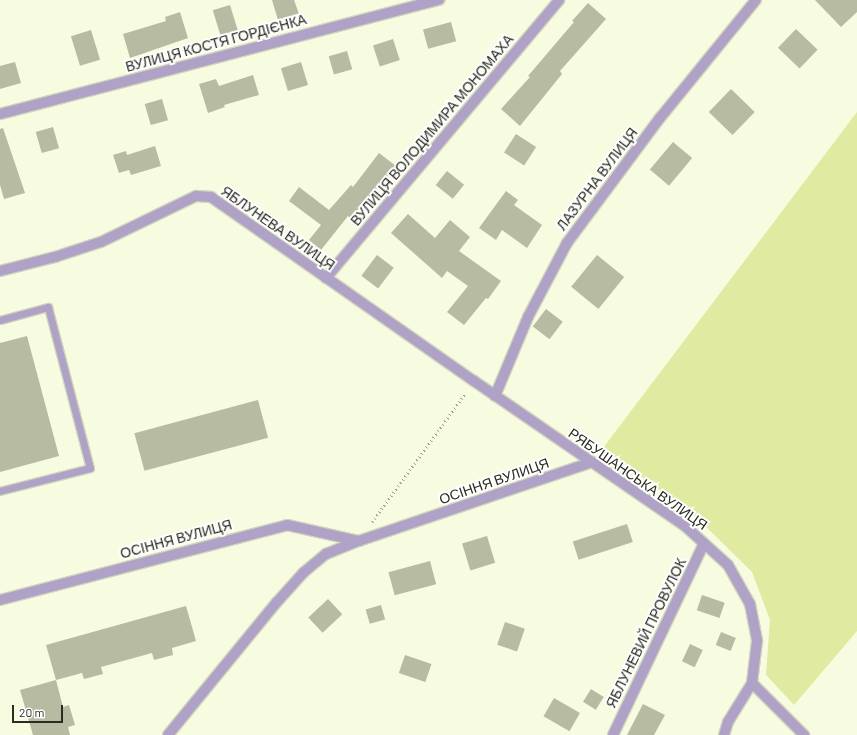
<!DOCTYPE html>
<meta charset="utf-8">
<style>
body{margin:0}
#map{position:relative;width:857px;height:735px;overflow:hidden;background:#f7fbe0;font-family:Barlow,sans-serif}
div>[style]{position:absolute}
.green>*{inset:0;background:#e1eaa1}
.building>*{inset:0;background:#b7bba1;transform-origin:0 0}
.path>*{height:2.5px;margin-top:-1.25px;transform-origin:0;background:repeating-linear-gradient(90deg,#a0a38f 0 1px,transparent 0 4px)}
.roads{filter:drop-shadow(1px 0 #d2d6be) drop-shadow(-1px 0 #d2d6be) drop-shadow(0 1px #d2d6be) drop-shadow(0 -1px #d2d6be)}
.service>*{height:7px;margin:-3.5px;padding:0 3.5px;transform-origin:3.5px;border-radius:3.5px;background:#afa2c6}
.minor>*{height:10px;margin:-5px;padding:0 5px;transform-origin:5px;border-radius:5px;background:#afa2c6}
span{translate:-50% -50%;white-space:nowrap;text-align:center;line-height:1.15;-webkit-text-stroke:4px #fff;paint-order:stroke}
.street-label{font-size:14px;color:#2a2b21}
.scale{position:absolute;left:12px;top:705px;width:51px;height:18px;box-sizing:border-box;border:2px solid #2a2b21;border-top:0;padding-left:5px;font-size:12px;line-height:14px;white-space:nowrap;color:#2a2b21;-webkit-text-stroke:3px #fff;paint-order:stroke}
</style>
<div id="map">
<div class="green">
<i style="clip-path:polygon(857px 112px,857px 631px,794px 705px,766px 675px,770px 620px,752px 572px,695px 516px,603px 448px)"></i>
</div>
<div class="building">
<i style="clip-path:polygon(272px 0,294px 0,299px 14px,278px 20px)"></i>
<i style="clip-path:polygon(815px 0,857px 0,857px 12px,841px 27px)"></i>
<i style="clip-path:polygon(588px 3px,606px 19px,560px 71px,562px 74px,520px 126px,501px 109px,530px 77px,528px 76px,574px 22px,572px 21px)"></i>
<i style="left:230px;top:5px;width:27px;height:18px;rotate:73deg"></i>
<i style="clip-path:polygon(180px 12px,188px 38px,130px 58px,123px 34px,166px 21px,165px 17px)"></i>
<i style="left:451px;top:22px;width:20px;height:29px;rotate:75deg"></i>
<i style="left:796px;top:29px;width:30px;height:26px;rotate:44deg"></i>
<i style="left:91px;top:30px;width:31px;height:21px;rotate:73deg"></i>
<i style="left:393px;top:39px;width:22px;height:21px;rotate:72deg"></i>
<i style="left:347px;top:51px;width:19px;height:19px;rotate:74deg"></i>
<i style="clip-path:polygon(15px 62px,21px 83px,0 89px,0 66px)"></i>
<i style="left:301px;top:62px;width:24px;height:21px;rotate:73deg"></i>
<i style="clip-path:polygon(253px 75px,259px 95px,224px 105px,225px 107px,208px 113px,199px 84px,216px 79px,219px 86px)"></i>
<i style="left:731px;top:89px;width:33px;height:32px;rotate:44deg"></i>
<i style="left:162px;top:99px;width:22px;height:18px;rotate:74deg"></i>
<i style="left:53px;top:127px;width:22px;height:18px;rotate:74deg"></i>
<i style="clip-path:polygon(3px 128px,25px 193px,4px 199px,0 185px,0 129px)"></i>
<i style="left:516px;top:134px;width:24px;height:22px;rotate:33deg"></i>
<i style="left:673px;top:142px;width:25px;height:36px;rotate:40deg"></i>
<i style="clip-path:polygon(155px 146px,161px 166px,131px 175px,129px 170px,119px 173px,113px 155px,126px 151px,127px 155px)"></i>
<i style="clip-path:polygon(379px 153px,396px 166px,351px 218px,348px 216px,321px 250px,309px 240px,321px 225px,289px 201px,299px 187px,329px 210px,351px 185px,353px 187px)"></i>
<i style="left:447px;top:171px;width:22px;height:18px;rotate:39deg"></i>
<i style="clip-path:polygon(506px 191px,518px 200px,514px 205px,542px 225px,527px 248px,502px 230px,496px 240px,479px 228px)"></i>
<i style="clip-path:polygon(408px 214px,435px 238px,450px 220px,470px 237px,459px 251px,501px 281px,488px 299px,486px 298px,464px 325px,447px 312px,468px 286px,447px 271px,442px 278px,391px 233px)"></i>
<i style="left:377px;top:255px;width:21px;height:26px;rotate:37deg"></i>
<i style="left:597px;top:255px;width:35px;height:41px;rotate:39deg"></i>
<i style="left:546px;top:309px;width:21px;height:22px;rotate:37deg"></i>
<i style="clip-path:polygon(27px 336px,59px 456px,0 472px,0 343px)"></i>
<i style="left:258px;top:400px;width:39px;height:128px;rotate:75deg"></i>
<i style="left:627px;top:524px;width:19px;height:57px;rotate:72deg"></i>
<i style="left:487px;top:536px;width:28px;height:26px;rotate:73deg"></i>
<i style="left:430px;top:561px;width:24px;height:43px;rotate:75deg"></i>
<i style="left:702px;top:595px;width:24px;height:16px;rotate:19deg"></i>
<i style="left:328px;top:599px;width:21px;height:27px;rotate:47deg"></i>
<i style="left:381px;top:605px;width:15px;height:16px;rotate:74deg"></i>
<i style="clip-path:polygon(186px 606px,196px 641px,172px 648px,173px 655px,154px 660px,152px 653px,101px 667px,103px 674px,84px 679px,82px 673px,56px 680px,46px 645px)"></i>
<i style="left:505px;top:622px;width:21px;height:24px;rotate:19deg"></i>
<i style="left:721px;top:632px;width:16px;height:14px;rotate:22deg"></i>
<i style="left:690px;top:644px;width:14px;height:19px;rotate:25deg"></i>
<i style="left:405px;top:655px;width:28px;height:19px;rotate:19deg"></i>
<i style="clip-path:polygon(56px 680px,63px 707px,69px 705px,75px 725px,68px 727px,70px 735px,33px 735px,20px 690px)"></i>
<i style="left:591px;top:689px;width:15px;height:15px;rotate:32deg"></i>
<i style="left:554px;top:698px;width:30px;height:21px;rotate:30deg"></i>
<i style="clip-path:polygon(643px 704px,665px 715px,654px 735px,627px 735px)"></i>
</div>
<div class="path">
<i style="left:372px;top:522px;width:160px;rotate:-54.1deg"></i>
</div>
<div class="roads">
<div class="service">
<i style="left:0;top:320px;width:50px;rotate:-15.2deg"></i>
<i style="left:48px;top:307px;width:166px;rotate:75.4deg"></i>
<i style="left:90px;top:468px;width:93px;rotate:165.7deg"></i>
</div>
<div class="minor">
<i style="left:0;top:114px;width:454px;rotate:-14.6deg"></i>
<i style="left:0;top:271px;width:57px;rotate:-14.3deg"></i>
<i style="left:55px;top:257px;width:48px;rotate:-18.1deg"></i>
<i style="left:101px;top:242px;width:106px;rotate:-25.8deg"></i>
<i style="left:196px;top:196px;width:15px;rotate:4deg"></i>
<i style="left:211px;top:197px;width:321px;rotate:35deg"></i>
<i style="left:474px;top:381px;width:256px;rotate:34.5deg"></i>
<i style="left:685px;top:526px;width:58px;rotate:42.2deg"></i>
<i style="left:728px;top:565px;width:45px;rotate:60.6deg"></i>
<i style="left:750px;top:604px;width:38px;rotate:79deg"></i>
<i style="left:757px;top:641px;width:42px;rotate:96.8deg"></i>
<i style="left:752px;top:683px;width:46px;rotate:121.6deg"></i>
<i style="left:728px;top:722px;width:14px;rotate:107deg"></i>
<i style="left:326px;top:278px;width:363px;rotate:-50deg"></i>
<i style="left:495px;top:396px;width:86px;rotate:-67.3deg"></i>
<i style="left:528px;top:317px;width:84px;rotate:-62.2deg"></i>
<i style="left:567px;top:243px;width:156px;rotate:-53.4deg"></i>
<i style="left:660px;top:118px;width:152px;rotate:-50.9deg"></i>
<i style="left:0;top:600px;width:297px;rotate:-14.6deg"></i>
<i style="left:287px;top:525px;width:74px;rotate:12.5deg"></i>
<i style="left:752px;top:683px;width:74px;rotate:45deg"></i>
<i style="left:168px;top:735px;width:172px;rotate:-50.7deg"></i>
<i style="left:277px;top:602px;width:39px;rotate:-48deg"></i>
<i style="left:303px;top:573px;width:30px;rotate:-40deg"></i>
<i style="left:326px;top:554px;width:35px;rotate:-22deg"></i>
<i style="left:359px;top:541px;width:246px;rotate:-18.7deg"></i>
<i style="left:613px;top:735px;width:212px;rotate:-64.6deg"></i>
</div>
</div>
<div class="street-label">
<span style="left:216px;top:43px;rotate:-15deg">ВУЛИЦЯ КОСТЯ ГОРДІЄНКА</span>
<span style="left:432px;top:130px;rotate:-50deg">ВУЛИЦЯ ВОЛОДИМИРА МОНОМАХА</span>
<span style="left:597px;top:179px;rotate:-53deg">ЛАЗУРНА ВУЛИЦЯ</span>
<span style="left:278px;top:228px;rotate:35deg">ЯБЛУНЕВА ВУЛИЦЯ</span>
<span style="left:638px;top:479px;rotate:35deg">РЯБУШАНСЬКА ВУЛИЦЯ</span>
<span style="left:494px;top:481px;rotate:-19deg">ОСІННЯ ВУЛИЦЯ</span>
<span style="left:176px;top:539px;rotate:-15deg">ОСІННЯ ВУЛИЦЯ</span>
<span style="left:646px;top:633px;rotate:-64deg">ЯБЛУНЕВИЙ ПРОВУЛОК</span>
</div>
<div class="scale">20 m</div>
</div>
